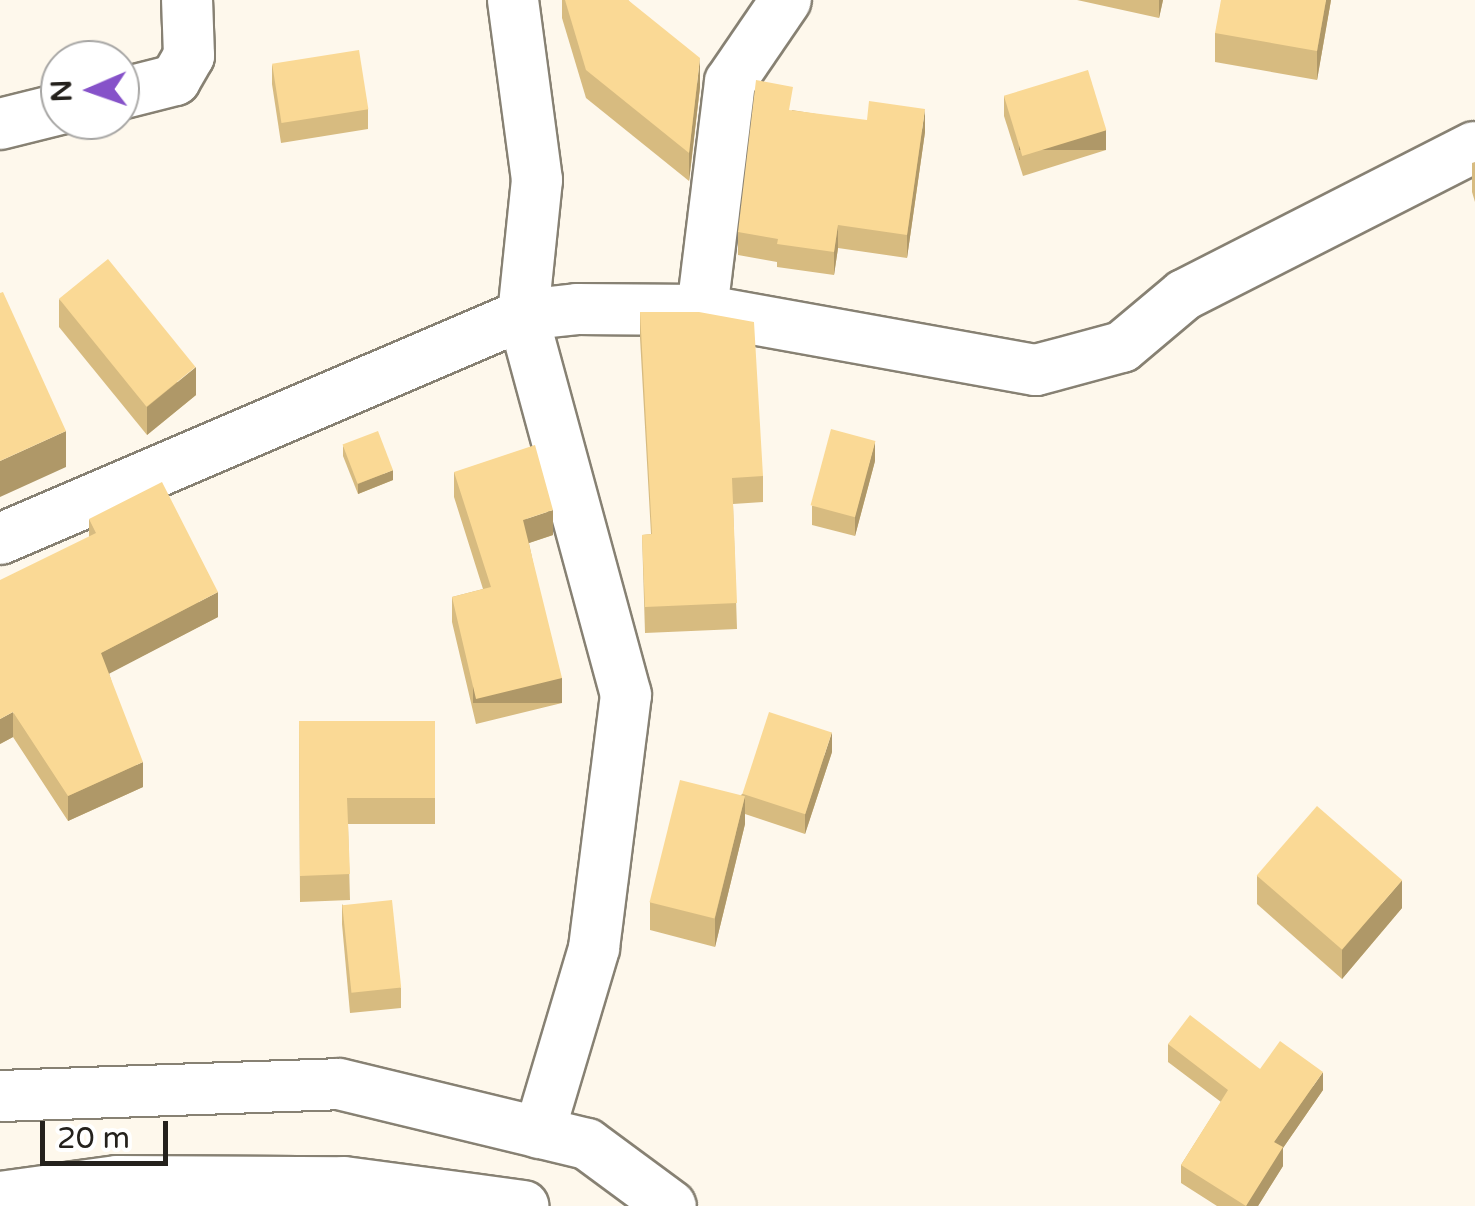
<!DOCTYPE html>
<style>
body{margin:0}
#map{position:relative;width:1475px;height:1206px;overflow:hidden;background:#fef8ec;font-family:"Varela Round",sans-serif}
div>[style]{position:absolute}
.roads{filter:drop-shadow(2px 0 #878173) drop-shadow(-2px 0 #878173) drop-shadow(0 2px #878173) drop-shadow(0 -2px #878173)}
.minor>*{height:50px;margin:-25px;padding:0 25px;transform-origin:25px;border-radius:25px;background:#fff}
.wall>*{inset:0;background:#d7bb80}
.shaded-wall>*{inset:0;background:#af9868;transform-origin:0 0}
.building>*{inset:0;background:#fad995;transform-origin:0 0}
span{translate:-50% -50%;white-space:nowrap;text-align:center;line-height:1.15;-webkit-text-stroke:10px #fff;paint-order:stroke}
.north{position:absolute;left:40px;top:40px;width:100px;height:100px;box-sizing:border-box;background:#fff;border:2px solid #a7a6a4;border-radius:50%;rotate:268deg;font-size:28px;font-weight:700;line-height:40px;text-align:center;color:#24211c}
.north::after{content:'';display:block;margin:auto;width:35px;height:45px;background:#8652c9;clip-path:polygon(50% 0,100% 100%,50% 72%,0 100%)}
.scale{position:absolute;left:40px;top:1121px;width:128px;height:45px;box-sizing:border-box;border:5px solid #24211c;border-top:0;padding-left:12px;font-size:30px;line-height:35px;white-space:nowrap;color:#24211c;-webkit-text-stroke:8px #fff;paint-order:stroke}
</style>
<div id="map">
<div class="roads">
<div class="minor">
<i style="left:120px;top:94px;width:57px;rotate:-14.3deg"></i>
<i style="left:175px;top:80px;width:28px;rotate:-60deg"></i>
<i style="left:189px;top:56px;width:56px;rotate:-92deg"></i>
<i style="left:0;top:124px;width:62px;rotate:-14deg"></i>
<i style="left:702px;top:310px;width:230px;rotate:-83deg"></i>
<i style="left:730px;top:82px;width:99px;rotate:-55.7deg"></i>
<i style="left:0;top:539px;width:569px;rotate:-23.19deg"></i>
<i style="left:523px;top:315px;width:136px;rotate:-84.1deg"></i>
<i style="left:537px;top:180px;width:182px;rotate:-97.6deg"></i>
<i style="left:0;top:1096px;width:339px;rotate:-2deg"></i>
<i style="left:339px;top:1084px;width:255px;rotate:13.6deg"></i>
<i style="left:587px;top:1144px;width:104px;rotate:36.4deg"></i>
<i style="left:539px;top:1133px;width:193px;rotate:-73.4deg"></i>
<i style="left:594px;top:948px;width:255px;rotate:-82.8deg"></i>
<i style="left:626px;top:695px;width:394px;rotate:-105.2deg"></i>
<i style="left:523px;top:315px;width:54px;rotate:-6.3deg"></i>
<i style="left:577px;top:309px;width:125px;rotate:0.5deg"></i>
<i style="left:702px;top:310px;width:339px;rotate:10.2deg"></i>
<i style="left:1036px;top:370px;width:89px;rotate:-15deg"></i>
<i style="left:1122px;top:347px;width:81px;rotate:-40deg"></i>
<i style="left:1184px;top:295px;width:326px;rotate:-27deg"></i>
<i style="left:0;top:1197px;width:118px;rotate:-7.8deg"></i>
<i style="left:117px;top:1181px;width:227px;rotate:0.3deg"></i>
<i style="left:344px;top:1182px;width:181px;rotate:7.6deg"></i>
</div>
</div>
<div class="wall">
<i style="clip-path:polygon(562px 0,628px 0,700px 87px,689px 181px,586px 98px,562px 18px)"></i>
<i style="clip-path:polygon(1077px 0,1163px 0,1159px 18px)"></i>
<i style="clip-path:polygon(1331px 0,1317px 80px,1215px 62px,1215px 33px)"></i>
<i style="clip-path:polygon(272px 65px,368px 109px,368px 129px,281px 143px,272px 84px)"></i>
<i style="clip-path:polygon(1004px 96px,1106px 150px,1023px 176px,1004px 116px)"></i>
<i style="clip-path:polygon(792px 110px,925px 132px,907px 258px,838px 248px,834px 275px,777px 267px,777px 262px,738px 255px,738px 232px)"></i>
<i style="clip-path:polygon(1475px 162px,1475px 202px,1472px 192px,1472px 163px)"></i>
<i style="clip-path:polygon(59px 299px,196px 395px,147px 435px,59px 327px)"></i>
<i style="clip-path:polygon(640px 312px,763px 476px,763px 502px,733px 504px,737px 629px,645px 633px,642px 535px,651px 534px,640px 338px)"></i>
<i style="clip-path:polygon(343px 446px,393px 480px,358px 494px,343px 456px)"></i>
<i style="clip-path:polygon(875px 461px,855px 536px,812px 525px,812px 506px)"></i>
<i style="clip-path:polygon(454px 472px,553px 535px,529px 543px,562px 703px,476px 724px,452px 622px,452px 597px,483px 589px,454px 497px)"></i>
<i style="clip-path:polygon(89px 519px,218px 617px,109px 673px,143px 787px,68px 821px,13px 737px,0 744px,89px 537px)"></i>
<i style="clip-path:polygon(299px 721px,435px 721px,435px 824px,348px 824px,350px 900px,300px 902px)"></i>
<i style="clip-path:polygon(832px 752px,805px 834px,745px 814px,745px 824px,715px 947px,650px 930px,650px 902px,742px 794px)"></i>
<i style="clip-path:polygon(1257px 876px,1402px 908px,1342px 979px,1257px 904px)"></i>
<i style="clip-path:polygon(342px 904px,401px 988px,401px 1008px,350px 1013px,342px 924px)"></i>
<i style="clip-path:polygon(1168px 1044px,1260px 1069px,1323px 1090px,1283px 1148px,1283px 1166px,1258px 1206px,1217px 1206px,1181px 1183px,1181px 1165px,1221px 1102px,1168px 1062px)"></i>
</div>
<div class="shaded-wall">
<i style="clip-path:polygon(1159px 0,1163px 0,1159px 18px)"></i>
<i style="clip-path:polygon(1326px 0,1331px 0,1317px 80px,1317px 51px)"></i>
<i style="clip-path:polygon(700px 58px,700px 87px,689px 181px,689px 153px)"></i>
<i style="clip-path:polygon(925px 109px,925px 132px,907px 258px,907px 235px)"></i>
<i style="left:1106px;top:130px;width:20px;height:87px;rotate:90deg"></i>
<i style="clip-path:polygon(838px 225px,838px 248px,834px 275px,834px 252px)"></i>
<i style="clip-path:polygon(196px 367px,196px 395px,147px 435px,147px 407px)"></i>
<i style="clip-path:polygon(66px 431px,66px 467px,0 497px,0 461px)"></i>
<i style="clip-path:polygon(875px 441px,875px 461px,855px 536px,855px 516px)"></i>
<i style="clip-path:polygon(393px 470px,393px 480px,358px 494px,358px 484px)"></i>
<i style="clip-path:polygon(553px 510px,553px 535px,523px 545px,523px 520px)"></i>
<i style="clip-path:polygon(218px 592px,218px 617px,101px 678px,101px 653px)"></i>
<i style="left:562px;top:678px;width:25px;height:89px;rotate:90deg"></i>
<i style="clip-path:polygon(13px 712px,13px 737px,0 744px,0 719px)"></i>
<i style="clip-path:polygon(832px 732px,832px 752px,805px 834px,805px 814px)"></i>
<i style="clip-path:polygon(143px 762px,143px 787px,68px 821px,68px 796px)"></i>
<i style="clip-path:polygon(745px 796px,745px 824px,715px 947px,715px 918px)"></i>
<i style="clip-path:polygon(1402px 880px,1402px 908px,1342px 979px,1342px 950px)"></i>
<i style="clip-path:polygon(1323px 1072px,1323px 1090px,1283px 1148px,1283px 1166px,1258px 1206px,1246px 1206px,1274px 1142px)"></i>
</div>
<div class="building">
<i style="clip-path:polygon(565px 0,628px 0,700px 58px,689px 153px,586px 70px)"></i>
<i style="clip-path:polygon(1221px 0,1326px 0,1317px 51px,1215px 33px)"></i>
<i style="left:359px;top:50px;width:60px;height:88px;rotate:81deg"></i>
<i style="left:1088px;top:70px;width:63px;height:88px;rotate:73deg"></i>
<i style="clip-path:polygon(756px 80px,793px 87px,789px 110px,867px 120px,869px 101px,925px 109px,907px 235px,838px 225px,834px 252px,777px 244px,778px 239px,738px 232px)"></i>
<i style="left:108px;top:259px;width:139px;height:63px;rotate:51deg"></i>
<i style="clip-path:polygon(3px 292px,66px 431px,0 461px,0 293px)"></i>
<i style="clip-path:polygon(640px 312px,699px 312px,754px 322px,763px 476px,732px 478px,737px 603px,645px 607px,642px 535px,652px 534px)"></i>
<i style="left:831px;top:429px;width:46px;height:79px;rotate:15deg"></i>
<i style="left:378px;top:431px;width:42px;height:38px;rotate:69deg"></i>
<i style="clip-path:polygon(535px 445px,553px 510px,523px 520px,562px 678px,476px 699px,452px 597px,491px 587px,454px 472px)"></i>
<i style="clip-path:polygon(162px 482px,218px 592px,101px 653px,143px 762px,68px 796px,13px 712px,0 719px,0 580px,96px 533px,89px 519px)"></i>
<i style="left:769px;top:712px;width:66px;height:86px;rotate:18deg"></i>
<i style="clip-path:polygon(299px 721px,435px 721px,435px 798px,347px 798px,350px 874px,300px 876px)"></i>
<i style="left:680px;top:780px;width:67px;height:126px;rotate:14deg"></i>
<i style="left:1317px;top:806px;width:113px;height:92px;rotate:41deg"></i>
<i style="left:392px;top:900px;width:88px;height:50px;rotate:84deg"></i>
<i style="clip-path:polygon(1190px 1015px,1260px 1069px,1280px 1041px,1323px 1072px,1274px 1142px,1283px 1147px,1246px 1206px,1181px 1165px,1228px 1090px,1168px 1044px)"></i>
</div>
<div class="north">N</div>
<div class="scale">20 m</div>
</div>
